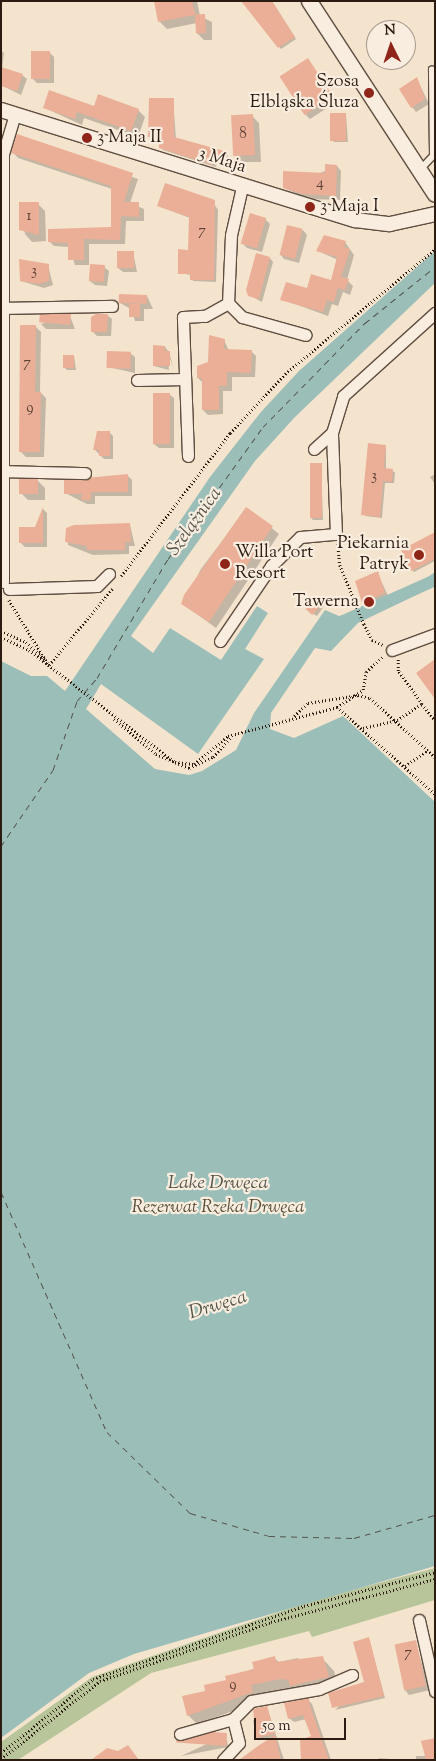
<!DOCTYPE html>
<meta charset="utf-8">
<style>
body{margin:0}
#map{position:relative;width:436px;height:1761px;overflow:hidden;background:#f4e4cd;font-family:"Sorts Mill Goudy",serif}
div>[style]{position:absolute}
.green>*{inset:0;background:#b8c59a}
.water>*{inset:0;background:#9cbeb9}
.shadow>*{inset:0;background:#0003}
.canal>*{height:12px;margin:-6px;padding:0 6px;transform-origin:6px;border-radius:6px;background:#9cbeb9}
.ferry>*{height:1px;margin-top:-0.5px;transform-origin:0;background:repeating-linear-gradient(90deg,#53544b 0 6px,transparent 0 11px)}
.building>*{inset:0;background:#ebaf98;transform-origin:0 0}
.path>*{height:2.5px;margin-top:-1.25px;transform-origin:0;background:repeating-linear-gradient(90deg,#2c1b10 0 1px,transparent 0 3.5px)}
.roads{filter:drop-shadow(1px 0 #5e4d3f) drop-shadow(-1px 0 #5e4d3f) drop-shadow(0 1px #5e4d3f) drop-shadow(0 -1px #5e4d3f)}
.service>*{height:5.5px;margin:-2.75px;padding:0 2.75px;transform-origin:2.75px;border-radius:2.75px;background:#f8edde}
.minor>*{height:11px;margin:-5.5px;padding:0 5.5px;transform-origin:5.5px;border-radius:5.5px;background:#f8edde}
.tertiary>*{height:14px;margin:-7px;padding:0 7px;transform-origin:7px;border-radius:7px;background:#f8edde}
.secondary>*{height:15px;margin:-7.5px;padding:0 7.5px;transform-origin:7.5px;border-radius:7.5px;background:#f8edde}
.dots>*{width:14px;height:14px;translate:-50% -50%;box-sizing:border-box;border:2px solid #f8edde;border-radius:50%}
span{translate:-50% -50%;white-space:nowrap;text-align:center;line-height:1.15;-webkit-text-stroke:4.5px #f8edde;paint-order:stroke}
.number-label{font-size:15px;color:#5c4032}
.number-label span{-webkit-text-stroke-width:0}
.poi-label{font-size:18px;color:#2c1b10}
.right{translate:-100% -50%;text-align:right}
.left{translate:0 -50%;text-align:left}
.street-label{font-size:18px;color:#2c1b10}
.park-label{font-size:18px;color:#564e39;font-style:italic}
.water-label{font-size:19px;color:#53544b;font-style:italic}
.frame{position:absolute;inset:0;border:2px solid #2c1b10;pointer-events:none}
.north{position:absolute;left:366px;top:20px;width:50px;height:50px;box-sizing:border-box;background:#f8edde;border:1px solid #a6998c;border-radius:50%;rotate:356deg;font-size:14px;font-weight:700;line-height:20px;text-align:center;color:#2c1b10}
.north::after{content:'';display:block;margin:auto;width:18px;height:22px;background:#8f2418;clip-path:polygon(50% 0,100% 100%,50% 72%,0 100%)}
.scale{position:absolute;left:254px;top:1718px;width:92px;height:22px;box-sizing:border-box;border:2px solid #2c1b10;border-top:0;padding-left:6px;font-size:15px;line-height:18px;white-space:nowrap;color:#2c1b10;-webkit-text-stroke:4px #f8edde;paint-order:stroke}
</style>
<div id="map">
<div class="green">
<i style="clip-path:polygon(435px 1568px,435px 1600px,312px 1637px,309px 1631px,151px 1673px,18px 1760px,1px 1760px,1px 1742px,92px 1677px,311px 1601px)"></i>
</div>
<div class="water">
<i style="clip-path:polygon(435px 251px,435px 283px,295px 417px,255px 461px,131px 636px,153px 653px,170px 628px,221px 660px,257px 606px,268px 613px,245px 649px,264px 659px,198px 754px,101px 684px,86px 709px,155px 769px,189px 775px,202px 771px,236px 750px,254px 713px,325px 610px,339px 616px,353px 613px,356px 618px,393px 602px,435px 572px,435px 586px,358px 623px,331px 651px,315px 648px,271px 713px,270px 729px,294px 738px,343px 716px,435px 802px,435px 1566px,134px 1654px,89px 1673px,1px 1738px,1px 661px,31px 676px,47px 676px,65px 691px,210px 477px,261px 412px,299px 371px)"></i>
</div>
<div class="shadow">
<i style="clip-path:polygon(155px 1px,197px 1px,200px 16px,212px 22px,212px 40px,204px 40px,197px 33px,197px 23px,167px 29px,160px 22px)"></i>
<i style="clip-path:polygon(243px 1px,272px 1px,296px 39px,281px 49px)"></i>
<i style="clip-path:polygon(1px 51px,4px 53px,2px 69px,1px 69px)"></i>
<i style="clip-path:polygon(49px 52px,54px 57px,54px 83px,37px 83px,33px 79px)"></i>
<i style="clip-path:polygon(308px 60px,335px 103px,310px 119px,305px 114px)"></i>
<i style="clip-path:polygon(22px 75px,27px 79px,21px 95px,1px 85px)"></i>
<i style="clip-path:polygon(417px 79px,429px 104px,416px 112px,412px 107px)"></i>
<i style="clip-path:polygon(173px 99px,176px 139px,228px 153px,227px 165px,217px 162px,216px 167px,163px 150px,160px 139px,150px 136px)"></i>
<i style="clip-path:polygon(45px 108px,138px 110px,145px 117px,138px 137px,84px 118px,82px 125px)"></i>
<i style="clip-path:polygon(346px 114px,348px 142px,334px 142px,332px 140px)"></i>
<i style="clip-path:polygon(252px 116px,259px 123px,261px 162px,242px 162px,235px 155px)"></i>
<i style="clip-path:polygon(18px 136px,138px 179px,130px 203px,144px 209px,144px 221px,126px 221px,125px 244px,89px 244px,89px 265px,75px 265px,69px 247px,54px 246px,49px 241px,112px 228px,112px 189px,18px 158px,13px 152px)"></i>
<i style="clip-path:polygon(337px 166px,341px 171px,340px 200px,308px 199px,284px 188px)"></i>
<i style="clip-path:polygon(213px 202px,218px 210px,216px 282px,193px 281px,191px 275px,179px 273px,190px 251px,190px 218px,158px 206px)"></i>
<i style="clip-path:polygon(21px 204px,38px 204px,45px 211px,46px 241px,32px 242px,25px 234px)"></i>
<i style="clip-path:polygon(265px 219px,270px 224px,262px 252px,247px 248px,243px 244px)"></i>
<i style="clip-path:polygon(303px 230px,307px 235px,299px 263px,284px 259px,280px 254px)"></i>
<i style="clip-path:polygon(345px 242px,354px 255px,347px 280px,353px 286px,350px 295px,343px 292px,338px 306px,332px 304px,328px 316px,281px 299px,332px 281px,338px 260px,318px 251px)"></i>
<i style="clip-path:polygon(133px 252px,137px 272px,123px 272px,118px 268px)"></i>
<i style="clip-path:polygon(270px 258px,273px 262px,262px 302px,249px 295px)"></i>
<i style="clip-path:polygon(48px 265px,53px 285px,44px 288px,21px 281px)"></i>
<i style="clip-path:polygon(104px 267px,109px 271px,107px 286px,95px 285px,90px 281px)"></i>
<i style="clip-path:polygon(147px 296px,153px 309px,144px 309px,144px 321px,135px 321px,131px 309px,120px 303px)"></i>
<i style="clip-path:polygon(107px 315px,112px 319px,111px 336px,97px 336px,92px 331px)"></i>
<i style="clip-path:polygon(70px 316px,75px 329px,46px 329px,41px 324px)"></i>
<i style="clip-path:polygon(35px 326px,41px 332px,40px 392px,46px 398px,44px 457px,26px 457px,21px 452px)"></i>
<i style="clip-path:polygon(224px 340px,229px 351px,251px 351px,256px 356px,255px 377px,232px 377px,232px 391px,223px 391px,223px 414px,208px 415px,203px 410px,203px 383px,198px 378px)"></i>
<i style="clip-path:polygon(165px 347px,169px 352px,174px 370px,167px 350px,169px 370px,154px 366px)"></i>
<i style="clip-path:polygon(130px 353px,135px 357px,135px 373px,108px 367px)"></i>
<i style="clip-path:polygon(74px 356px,76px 370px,67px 370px,65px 368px)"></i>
<i style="clip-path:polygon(169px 394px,174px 398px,174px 448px,159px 448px,154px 444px)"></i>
<i style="clip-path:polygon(109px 432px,113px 436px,113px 459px,104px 459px,94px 449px)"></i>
<i style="clip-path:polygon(386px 446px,386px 470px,395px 472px,394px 483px,385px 483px,382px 518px,365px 516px)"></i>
<i style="clip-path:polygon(321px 464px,323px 520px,313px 520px,311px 518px)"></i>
<i style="clip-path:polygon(435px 474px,435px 484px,430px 477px)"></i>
<i style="clip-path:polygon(128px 476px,132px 480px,132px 496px,95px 496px,95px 504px,87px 504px,65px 493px)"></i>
<i style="clip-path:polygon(38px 481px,45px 488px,45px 500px,28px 500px,21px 493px)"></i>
<i style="clip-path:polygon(247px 508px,279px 534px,216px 628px,183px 604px,201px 569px)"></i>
<i style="clip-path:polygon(43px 509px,47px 513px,47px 547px,25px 547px,20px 542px,35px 528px)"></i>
<i style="clip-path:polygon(130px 525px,135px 546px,129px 546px,129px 554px,93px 555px,68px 545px,67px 530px)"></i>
<i style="clip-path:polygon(435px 534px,435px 561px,414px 572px,412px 570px)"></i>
<i style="clip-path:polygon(377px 572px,389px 598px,368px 607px,363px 602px)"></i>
<i style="clip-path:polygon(316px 599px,324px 606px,317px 616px,310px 612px)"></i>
<i style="clip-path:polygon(369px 1639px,385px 1698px,335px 1710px,365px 1682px)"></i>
<i style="clip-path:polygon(415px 1642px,430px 1690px,409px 1695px,405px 1690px)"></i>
<i style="clip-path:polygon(274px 1658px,279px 1662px,298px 1658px,302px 1662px,322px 1658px,334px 1671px,338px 1686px,260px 1694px,261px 1701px,197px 1724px,188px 1715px,207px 1692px)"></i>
<i style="clip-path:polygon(308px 1700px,312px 1704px,331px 1760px,303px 1760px,312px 1737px,306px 1719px,294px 1722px,289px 1718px)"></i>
<i style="clip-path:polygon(267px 1707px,284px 1760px,241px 1760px,274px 1737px,259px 1740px,253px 1721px)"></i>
<i style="clip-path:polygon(226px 1735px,228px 1747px,181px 1756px)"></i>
<i style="clip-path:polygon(416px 1756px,426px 1756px,435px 1760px,416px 1760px)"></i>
<i style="clip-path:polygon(379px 1758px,400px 1760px,379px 1760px)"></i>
</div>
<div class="canal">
<i style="left:339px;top:623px;width:105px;rotate:-24.1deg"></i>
</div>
<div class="ferry">
<i style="left:1px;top:846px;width:92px;rotate:-55.6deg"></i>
<i style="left:53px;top:770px;width:73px;rotate:-70.8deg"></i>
<i style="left:77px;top:701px;width:30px;rotate:-49deg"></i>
<i style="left:97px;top:678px;width:139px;rotate:-59.2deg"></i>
<i style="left:168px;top:559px;width:163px;rotate:-54.3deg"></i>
<i style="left:263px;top:427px;width:146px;rotate:-45.6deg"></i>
<i style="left:365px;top:323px;width:90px;rotate:-38.7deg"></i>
<i style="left:1px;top:1192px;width:262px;rotate:66.2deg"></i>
<i style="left:107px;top:1432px;width:116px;rotate:44.3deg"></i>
<i style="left:190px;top:1513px;width:82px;rotate:16.2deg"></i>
<i style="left:269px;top:1536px;width:85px;rotate:1.3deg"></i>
<i style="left:354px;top:1538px;width:84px;rotate:-15.9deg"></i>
</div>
<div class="building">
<i style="clip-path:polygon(154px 1px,192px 1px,195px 15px,158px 22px)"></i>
<i style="clip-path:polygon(241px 1px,272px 1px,295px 37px,278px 48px)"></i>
<i style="left:205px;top:14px;width:19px;height:10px;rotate:87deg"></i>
<i style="left:31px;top:51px;width:19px;height:28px"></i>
<i style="left:308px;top:58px;width:46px;height:34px;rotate:57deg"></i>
<i style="clip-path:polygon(1px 67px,23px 74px,17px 91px,1px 86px)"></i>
<i style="clip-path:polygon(417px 77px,425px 99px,411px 108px,399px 89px)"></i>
<i style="clip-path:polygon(49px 90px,94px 106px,98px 94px,139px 109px,131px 131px,77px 112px,75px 119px,43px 108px)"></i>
<i style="clip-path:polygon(149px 98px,174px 98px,174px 137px,228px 152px,225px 163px,215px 160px,213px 165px,159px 148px,159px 137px,148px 137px)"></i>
<i style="left:330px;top:113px;width:16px;height:28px"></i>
<i style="left:253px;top:114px;width:41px;height:22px;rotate:87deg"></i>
<i style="clip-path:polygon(17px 134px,133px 173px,124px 202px,139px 202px,139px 217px,121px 216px,120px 240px,84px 239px,84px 260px,68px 260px,68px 243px,48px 242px,48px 229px,111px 227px,111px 186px,11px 153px)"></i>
<i style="clip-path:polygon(325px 164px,337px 165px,336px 196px,302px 194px,283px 188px,283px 171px,325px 173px)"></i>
<i style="clip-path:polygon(165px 183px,215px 200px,214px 280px,190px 280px,190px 274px,178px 274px,178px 249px,188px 250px,189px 217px,157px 206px)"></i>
<i style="clip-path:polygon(19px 202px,39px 202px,39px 235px,19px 230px)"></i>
<i style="left:250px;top:213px;width:17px;height:32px;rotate:17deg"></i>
<i style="left:287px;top:225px;width:16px;height:31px;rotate:14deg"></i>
<i style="clip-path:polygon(324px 235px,346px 241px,344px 247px,350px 249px,341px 277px,349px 279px,345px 290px,338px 288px,334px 302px,327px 300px,323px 312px,280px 300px,286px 282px,307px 288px,311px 274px,331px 280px,337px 257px,316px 251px)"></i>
<i style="left:117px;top:251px;width:17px;height:17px"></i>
<i style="clip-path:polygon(256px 253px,270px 257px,259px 299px,248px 296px,246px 290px)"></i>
<i style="clip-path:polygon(19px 259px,49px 264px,49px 281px,39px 284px,20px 281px)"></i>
<i style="left:90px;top:264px;width:15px;height:17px;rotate:4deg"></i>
<i style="left:119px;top:294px;width:28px;height:9px;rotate:2deg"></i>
<i style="left:129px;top:304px;width:11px;height:13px"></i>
<i style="left:71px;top:314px;width:11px;height:31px;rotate:95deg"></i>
<i style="clip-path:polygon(96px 314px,108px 314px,107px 332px,91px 332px,91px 317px)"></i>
<i style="clip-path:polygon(20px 325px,36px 325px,35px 392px,41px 392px,40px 452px,19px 452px)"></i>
<i style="clip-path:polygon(209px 335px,225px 339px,224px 349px,252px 350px,251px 373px,227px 372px,227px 386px,219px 386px,219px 410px,202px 410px,202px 378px,197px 378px,197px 366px,208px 362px)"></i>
<i style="clip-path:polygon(153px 345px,165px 346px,165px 351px,170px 351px,170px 366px,153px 366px)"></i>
<i style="left:107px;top:351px;width:24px;height:17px;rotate:2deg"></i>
<i style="left:74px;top:355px;width:13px;height:11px;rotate:90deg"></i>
<i style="left:153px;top:393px;width:17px;height:51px"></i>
<i style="clip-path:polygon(97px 431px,110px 431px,110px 456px,99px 456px,99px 450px,93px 450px)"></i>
<i style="clip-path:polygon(368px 443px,386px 445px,384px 468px,393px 469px,392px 482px,383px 481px,380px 517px,361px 515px)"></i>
<i style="left:310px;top:463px;width:12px;height:55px"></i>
<i style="clip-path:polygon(128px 474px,128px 492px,91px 492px,91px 500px,81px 500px,82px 494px,64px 494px,64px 480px)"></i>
<i style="left:19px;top:479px;width:19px;height:15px"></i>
<i style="clip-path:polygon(43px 507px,43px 543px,19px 543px,19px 527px,35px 527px)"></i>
<i style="clip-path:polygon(246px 507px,273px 526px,209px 622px,181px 604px,184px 595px)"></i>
<i style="clip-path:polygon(130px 523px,131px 542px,125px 542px,125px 550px,87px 550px,87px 546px,65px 542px,66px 528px,74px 525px)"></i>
<i style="clip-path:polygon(435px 532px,435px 559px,411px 571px,401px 550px)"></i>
<i style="clip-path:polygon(378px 571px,385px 593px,362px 603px,355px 581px)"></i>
<i style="left:316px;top:597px;width:9px;height:16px;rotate:41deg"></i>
<i style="clip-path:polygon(435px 659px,435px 699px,416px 673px)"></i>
<i style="clip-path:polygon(369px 1637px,384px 1696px,332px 1708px,328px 1693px,364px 1682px,353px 1642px)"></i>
<i style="left:416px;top:1640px;width:47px;height:22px;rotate:78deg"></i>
<i style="clip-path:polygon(275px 1656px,276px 1662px,323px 1656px,329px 1677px,290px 1686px,288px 1680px,280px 1679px,251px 1685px,253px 1692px,187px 1716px,182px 1696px,205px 1691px,204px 1685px,226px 1680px,225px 1676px,254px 1669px,252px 1662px)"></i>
<i style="clip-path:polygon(309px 1698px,310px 1706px,329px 1760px,301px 1760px,300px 1740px,311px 1736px,303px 1715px,288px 1719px,284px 1703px)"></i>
<i style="clip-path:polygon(267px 1706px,275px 1734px,256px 1738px,253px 1709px)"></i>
<i style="left:227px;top:1733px;width:13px;height:50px;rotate:94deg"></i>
<i style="clip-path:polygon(275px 1735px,281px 1760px,239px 1760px,258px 1746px)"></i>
<i style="clip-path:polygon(435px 1738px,435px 1760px,426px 1760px,421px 1741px)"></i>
<i style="clip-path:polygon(128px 1745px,139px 1760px,91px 1760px,107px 1748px,118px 1751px)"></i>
</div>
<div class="path">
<i style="left:338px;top:544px;width:21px;rotate:85deg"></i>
<i style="left:340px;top:565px;width:64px;rotate:67.9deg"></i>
<i style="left:364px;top:624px;width:18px;rotate:63deg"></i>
<i style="left:372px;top:640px;width:12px;rotate:24deg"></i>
<i style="left:121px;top:576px;width:180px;rotate:-52.7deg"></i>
<i style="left:230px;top:433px;width:81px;rotate:-47deg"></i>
<i style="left:285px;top:374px;width:195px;rotate:-39.8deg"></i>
<i style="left:9px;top:600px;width:75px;rotate:58.6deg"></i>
<i style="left:1px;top:631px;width:27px;rotate:24deg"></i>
<i style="left:26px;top:642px;width:26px;rotate:43deg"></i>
<i style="left:1px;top:637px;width:31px;rotate:25deg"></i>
<i style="left:29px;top:650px;width:184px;rotate:37.5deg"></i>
<i style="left:175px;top:762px;width:19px;rotate:6deg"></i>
<i style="left:194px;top:764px;width:44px;rotate:-39.5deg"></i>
<i style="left:228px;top:736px;width:113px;rotate:-14.9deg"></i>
<i style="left:337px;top:707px;width:131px;rotate:41.6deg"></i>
<i style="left:49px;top:665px;width:99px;rotate:-50.3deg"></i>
<i style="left:422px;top:704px;width:21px;rotate:51deg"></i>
<i style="left:337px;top:707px;width:31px;rotate:-33deg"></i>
<i style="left:363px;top:690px;width:18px;rotate:-81deg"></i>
<i style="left:366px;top:672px;width:23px;rotate:-43deg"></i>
<i style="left:294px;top:716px;width:19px;rotate:-43deg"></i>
<i style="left:308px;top:703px;width:51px;rotate:-9.1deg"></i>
<i style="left:358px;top:695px;width:12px;rotate:14deg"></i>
<i style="left:370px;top:698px;width:88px;rotate:42.2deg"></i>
<i style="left:114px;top:719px;width:55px;rotate:39.8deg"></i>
<i style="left:156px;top:754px;width:36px;rotate:23deg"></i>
<i style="left:189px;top:768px;width:26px;rotate:-25deg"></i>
<i style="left:213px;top:757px;width:28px;rotate:-48deg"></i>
<i style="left:363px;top:728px;width:35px;rotate:-13deg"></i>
<i style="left:397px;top:720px;width:30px;rotate:-33deg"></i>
<i style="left:422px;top:704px;width:41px;rotate:-126deg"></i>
<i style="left:398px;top:671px;width:12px;rotate:-90deg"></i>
<i style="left:405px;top:766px;width:28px;rotate:-35deg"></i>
<i style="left:1px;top:1753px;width:118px;rotate:-38.8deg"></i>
<i style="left:93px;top:1679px;width:223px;rotate:-19.1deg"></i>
<i style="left:304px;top:1606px;width:135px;rotate:-14.5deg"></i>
<i style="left:1px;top:1759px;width:126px;rotate:-38.2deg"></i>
<i style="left:100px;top:1681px;width:181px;rotate:-19deg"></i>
<i style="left:271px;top:1622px;width:170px;rotate:-14.7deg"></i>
</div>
<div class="roads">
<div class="service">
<i style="left:420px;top:170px;width:19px;rotate:-47deg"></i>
<i style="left:433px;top:156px;width:86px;rotate:-90.7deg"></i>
</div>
<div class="minor">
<i style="left:242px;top:187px;width:49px;rotate:102.9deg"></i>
<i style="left:231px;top:235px;width:68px;rotate:92.5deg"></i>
<i style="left:228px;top:303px;width:20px;rotate:45deg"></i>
<i style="left:242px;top:317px;width:66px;rotate:15.7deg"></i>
<i style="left:4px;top:308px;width:108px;rotate:-1.1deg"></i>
<i style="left:137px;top:380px;width:48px;rotate:-1.2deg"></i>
<i style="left:314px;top:449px;width:24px;rotate:-42deg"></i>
<i style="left:332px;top:433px;width:39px;rotate:-73deg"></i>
<i style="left:343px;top:396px;width:124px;rotate:-42.1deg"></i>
<i style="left:188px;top:456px;width:139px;rotate:-92.1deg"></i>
<i style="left:183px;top:317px;width:22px;rotate:-3deg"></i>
<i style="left:205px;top:316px;width:26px;rotate:-29deg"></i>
<i style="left:3px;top:471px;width:82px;rotate:1.4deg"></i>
<i style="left:3px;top:582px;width:428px;rotate:-90deg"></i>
<i style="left:3px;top:154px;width:42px;rotate:-73.3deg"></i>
<i style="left:9px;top:589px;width:88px;rotate:-2deg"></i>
<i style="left:97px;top:586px;width:17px;rotate:-45deg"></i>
<i style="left:220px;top:641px;width:91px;rotate:-55.8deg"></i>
<i style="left:271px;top:566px;width:41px;rotate:-45deg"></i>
<i style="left:300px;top:537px;width:36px;rotate:-5deg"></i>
<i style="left:336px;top:534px;width:101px;rotate:-92.3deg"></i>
<i style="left:392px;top:650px;width:46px;rotate:-20.4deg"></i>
<i style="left:419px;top:1620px;width:73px;rotate:77.3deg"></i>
<i style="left:180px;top:1734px;width:55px;rotate:-15.8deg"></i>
<i style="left:223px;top:1760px;width:23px;rotate:-47deg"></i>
<i style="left:239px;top:1743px;width:25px;rotate:-104deg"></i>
<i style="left:233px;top:1719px;width:25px;rotate:-45deg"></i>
<i style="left:251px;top:1701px;width:69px;rotate:-10deg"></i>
<i style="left:319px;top:1689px;width:36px;rotate:-23deg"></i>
</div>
<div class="tertiary">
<i style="left:1px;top:110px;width:371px;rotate:17.3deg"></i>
<i style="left:355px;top:220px;width:35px;rotate:7deg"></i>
<i style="left:390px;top:224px;width:46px;rotate:-12.5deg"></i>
</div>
<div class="secondary">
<i style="left:309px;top:1px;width:230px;rotate:56.9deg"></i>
</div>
</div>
<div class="dots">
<i style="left:369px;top:93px;background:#8f2418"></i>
<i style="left:87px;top:138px;background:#8f2418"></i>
<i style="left:310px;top:207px;background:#8f2418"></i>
<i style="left:419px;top:555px;background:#8f2418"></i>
<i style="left:225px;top:564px;background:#8f2418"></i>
<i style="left:369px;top:602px;background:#8f2418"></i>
</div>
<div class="number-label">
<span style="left:243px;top:135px">8</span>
<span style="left:320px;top:184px">4</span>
<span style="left:29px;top:217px">1</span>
<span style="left:202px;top:232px">7</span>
<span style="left:34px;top:272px">3</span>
<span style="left:27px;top:364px">7</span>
<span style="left:30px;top:409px">9</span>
<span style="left:374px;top:477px">3</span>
<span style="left:408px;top:1654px">7</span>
<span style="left:233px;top:1686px">9</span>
</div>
<div class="poi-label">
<span class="right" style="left:359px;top:93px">Szosa<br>Elbląska Śluza</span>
<span class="left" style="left:97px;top:138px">3 Maja II</span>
<span class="left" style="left:320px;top:207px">3 Maja I</span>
<span class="right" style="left:409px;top:555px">Piekarnia<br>Patryk</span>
<span class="left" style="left:235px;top:564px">Willa Port<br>Resort</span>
<span class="right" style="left:359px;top:602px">Tawerna</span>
</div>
<div class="street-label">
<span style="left:222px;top:161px;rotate:18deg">3 Maja</span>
</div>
<div class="park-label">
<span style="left:218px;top:1208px">Rezerwat Rzeka Drwęca</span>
</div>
<div class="water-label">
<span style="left:195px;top:522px;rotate:-54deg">Szelążnica</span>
<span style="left:218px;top:1184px">Lake Drwęca</span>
<span style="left:218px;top:1306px;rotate:-17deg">Drwęca</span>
</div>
<div class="frame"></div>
<div class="north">N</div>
<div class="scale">50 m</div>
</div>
